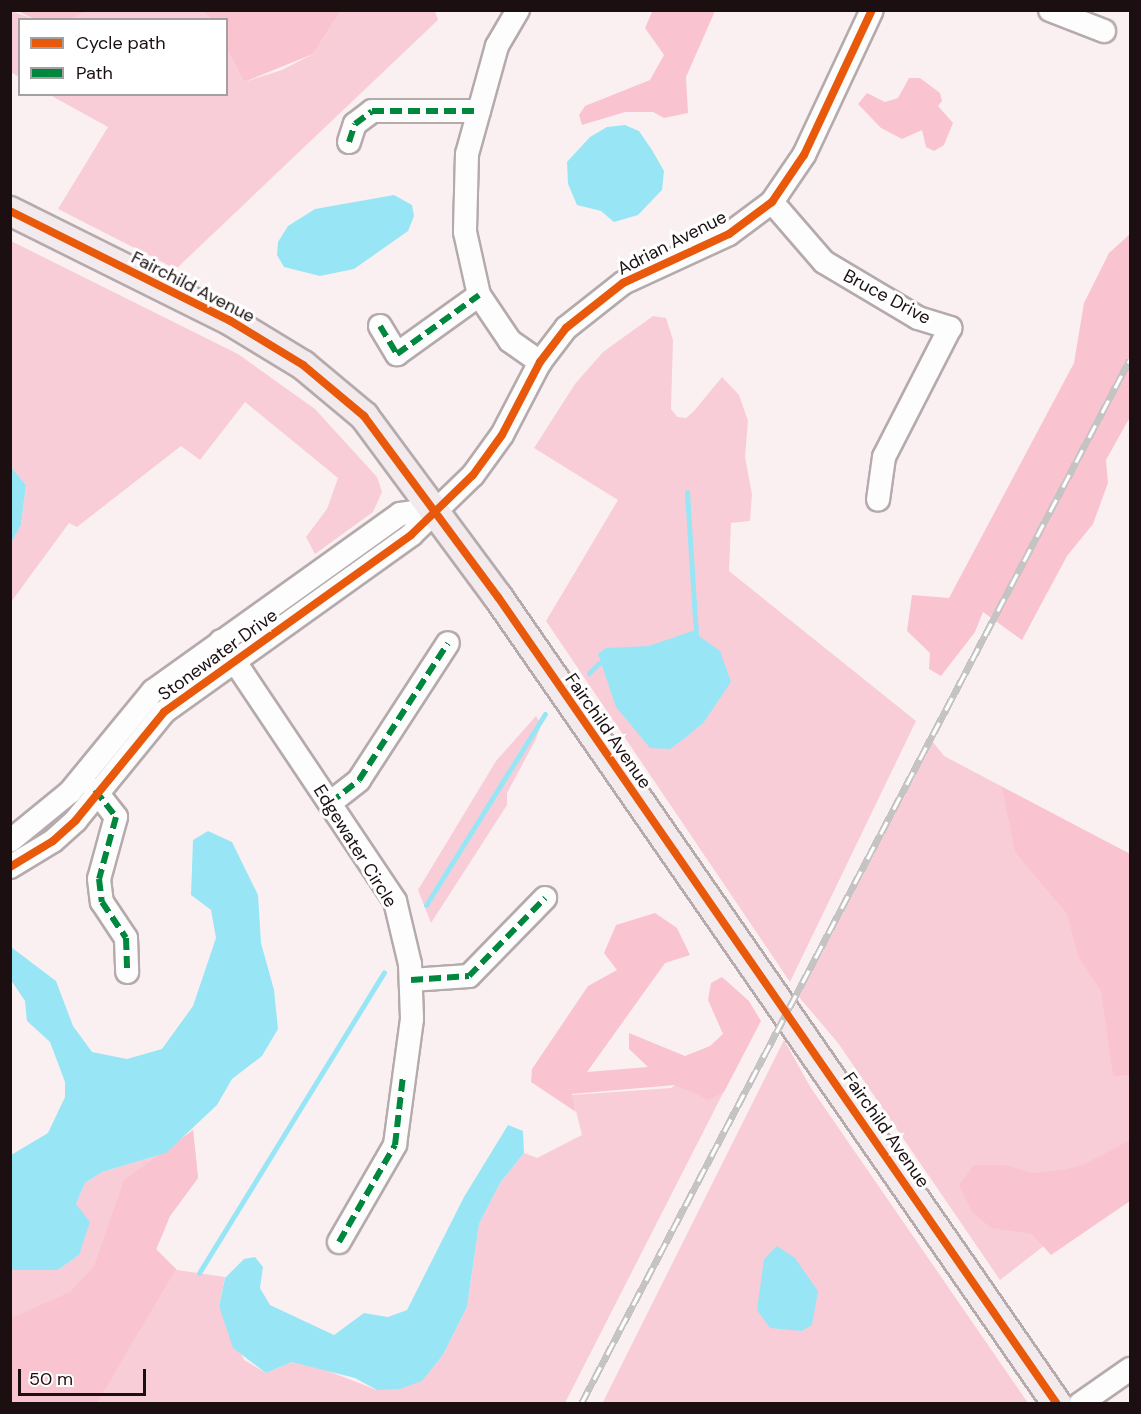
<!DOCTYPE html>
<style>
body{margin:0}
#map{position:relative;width:1141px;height:1414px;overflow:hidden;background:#faf0f2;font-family:"DM Sans",sans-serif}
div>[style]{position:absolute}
.green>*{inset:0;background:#f9cdd7}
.forest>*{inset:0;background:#f9c4d0}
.water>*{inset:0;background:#98e6f5}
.stream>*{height:5px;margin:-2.5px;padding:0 2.5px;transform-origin:2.5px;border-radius:2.5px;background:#98e6f5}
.roads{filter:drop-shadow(2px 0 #b5aaac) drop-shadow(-2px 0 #b5aaac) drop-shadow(0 2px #b5aaac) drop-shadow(0 -2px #b5aaac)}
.minor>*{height:22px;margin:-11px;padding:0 11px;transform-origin:11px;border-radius:11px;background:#fefdfd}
.major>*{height:28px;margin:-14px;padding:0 14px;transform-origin:14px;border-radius:14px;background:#f2eaec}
.rail>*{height:7px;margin-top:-3.5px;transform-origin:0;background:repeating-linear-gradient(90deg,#fff 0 14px,#c5c3c3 0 28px);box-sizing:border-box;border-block:2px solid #c5c3c3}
.quiet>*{height:6px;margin-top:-3px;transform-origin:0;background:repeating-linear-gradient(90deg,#00873e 0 12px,transparent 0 18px)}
.cycleway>*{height:8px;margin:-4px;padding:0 4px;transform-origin:4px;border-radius:4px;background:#e8590c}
span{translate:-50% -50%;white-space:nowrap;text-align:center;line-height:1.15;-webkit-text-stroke:6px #fff;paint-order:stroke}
.street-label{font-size:18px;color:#1b0f11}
.frame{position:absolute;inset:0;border:12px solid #1b0f11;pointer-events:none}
.legend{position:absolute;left:18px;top:18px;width:210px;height:78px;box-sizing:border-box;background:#fff;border:2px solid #a49fa0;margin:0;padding:8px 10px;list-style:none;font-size:18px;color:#1b0f11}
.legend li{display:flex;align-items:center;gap:12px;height:30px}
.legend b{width:30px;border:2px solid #a49fa0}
.scale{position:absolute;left:18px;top:1369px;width:128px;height:27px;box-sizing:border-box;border:3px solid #1b0f11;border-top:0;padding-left:8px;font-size:18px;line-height:21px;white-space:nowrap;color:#1b0f11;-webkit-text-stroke:4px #fff;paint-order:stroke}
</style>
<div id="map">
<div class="green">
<i style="clip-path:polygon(86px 10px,202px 11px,211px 19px,69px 20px)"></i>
<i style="clip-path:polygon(11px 11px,34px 19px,20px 20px,19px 77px,11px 72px)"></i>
<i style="clip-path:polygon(341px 11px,435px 11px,438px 20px,176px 269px,58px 209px,108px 127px,50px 95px,226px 94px,227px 49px,244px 82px,282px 70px,313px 54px)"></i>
<i style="clip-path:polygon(11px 241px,238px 354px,315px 409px,377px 477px,382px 492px,373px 512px,315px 554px,306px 537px,327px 509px,338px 478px,245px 402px,200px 460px,181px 446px,77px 527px,69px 523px,11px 602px,11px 543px,21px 525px,26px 485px,11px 467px)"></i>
<i style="clip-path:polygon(653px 316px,666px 318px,673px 340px,671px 409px,677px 417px,686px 418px,694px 411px,722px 377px,739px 395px,748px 421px,745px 457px,752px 494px,750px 521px,731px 523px,729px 571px,916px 721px,790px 982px,546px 621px,618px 500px,534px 448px,575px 384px,603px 352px)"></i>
<i style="clip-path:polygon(536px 716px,541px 724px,536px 739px,507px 793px,507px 805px,431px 923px,418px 890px,496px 761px)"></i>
<i style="clip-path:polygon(933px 742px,944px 756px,1130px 854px,1130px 1179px,1000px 1280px,838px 1043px,799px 997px)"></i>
<i style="clip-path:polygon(784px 1040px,811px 1088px,1028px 1403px,602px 1404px)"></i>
<i style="clip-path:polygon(720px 1052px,744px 1052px,565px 1403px,11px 1404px,11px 1270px,58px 1270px,79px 1255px,76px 1204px,85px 1183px,102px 1172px,166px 1153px,198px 1126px,193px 1130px,198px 1178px,170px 1216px,156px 1250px,177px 1270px,225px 1277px,219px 1306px,244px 1360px,266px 1373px,292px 1362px,315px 1366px,377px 1390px,422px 1381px,443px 1355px,467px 1307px,479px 1224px,500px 1183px,524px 1153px,537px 1158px,582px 1135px,572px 1095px,671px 1088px)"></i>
</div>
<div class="forest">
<i style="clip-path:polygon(18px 11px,86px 11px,69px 20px,34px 19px)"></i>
<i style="clip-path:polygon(202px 11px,341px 11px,313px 54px,244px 82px,227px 49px,226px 20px,211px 19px)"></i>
<i style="clip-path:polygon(715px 11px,686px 77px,688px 113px,664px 118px,653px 112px,625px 112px,582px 125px,579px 115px,585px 106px,650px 80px,664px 55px,645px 28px,652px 12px)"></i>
<i style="clip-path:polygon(909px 78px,920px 78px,940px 93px,942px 101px,938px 106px,953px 123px,944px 145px,934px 151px,926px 147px,922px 130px,902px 139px,881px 128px,858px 104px,867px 93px,885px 102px,898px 98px)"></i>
<i style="clip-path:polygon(1130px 234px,1130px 417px,1106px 460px,1108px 483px,1093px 524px,1067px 556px,1022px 640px,983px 612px,975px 632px,941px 676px,929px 669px,930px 653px,907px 631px,912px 595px,949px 598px,1074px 363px,1084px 303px,1109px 253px)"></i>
<i style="clip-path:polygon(1002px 787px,1130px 854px,1130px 1075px,1113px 1076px,1101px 991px,1078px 956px,1067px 914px,1015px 852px)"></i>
<i style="clip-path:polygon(655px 913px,677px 928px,690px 955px,665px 963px,587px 1072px,648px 1067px,629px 1049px,629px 1033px,685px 1056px,710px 1046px,723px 1034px,708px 1000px,711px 983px,722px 977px,749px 1001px,761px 1021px,724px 1092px,709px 1100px,675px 1085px,572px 1094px,576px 1112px,531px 1082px,532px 1069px,588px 986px,617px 970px,604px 953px,616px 925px)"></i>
<i style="clip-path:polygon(193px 1130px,198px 1178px,170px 1216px,156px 1249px,176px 1269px,97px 1403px,11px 1404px,11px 1318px,70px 1292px,94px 1266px,124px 1180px)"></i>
<i style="clip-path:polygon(1130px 1140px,1130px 1201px,1051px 1255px,1032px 1234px,991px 1228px,972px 1212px,959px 1185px,974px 1165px,1005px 1165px,1033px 1173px,1061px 1170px,1081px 1166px)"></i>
</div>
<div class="water">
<i style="clip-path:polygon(625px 125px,639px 131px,652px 150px,664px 171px,662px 190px,638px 215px,614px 222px,601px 211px,577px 205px,568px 184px,567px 162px,590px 137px,607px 127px)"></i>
<i style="clip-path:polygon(394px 195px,412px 205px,414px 216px,408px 231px,354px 269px,320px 276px,284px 267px,277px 255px,278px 242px,288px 226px,315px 209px)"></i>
<i style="clip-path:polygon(11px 467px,26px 485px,21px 525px,11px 543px)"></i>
<i style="clip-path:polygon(692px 631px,720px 651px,731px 682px,704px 722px,684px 739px,670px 749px,650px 748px,616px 707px,598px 654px,606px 648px,649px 646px)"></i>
<i style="clip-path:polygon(208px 831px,232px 842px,258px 895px,261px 943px,274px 990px,278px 1029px,262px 1056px,232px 1079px,217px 1105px,166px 1153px,102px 1172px,85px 1183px,76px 1204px,90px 1222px,79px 1255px,58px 1270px,11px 1270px,11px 1155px,48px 1133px,65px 1097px,65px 1082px,50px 1042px,27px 1021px,25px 1001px,11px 980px,11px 947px,56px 981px,73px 1026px,92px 1052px,127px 1059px,162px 1049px,193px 1006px,216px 938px,211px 910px,191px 895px,193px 840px)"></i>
<i style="clip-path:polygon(508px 1125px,523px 1131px,524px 1153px,500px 1183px,479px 1224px,467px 1307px,443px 1355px,422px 1381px,400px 1389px,377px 1390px,355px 1378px,292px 1362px,266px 1373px,233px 1348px,219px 1306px,225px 1278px,244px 1259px,255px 1257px,263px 1267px,260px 1288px,270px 1305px,334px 1335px,364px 1313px,388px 1317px,407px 1310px,464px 1197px)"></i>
<i style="clip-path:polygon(777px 1246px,795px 1258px,818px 1291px,812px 1325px,802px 1331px,770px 1328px,757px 1310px,764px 1259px)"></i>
</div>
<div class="stream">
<i style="left:687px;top:492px;width:144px;rotate:86.4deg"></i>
<i style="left:589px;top:673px;width:14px;rotate:-45deg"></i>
<i style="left:426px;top:905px;width:225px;rotate:-58.1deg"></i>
<i style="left:199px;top:1273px;width:353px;rotate:-58.4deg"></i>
</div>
<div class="roads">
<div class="minor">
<i style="left:518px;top:10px;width:42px;rotate:120.3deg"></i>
<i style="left:497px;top:46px;width:112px;rotate:105.5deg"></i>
<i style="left:467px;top:154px;width:78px;rotate:91.5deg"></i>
<i style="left:465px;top:232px;width:65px;rotate:77.5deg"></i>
<i style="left:479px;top:295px;width:55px;rotate:56deg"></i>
<i style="left:510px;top:341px;width:37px;rotate:35deg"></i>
<i style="left:1050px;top:10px;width:58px;rotate:21.3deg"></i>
<i style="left:349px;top:142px;width:19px;rotate:-72deg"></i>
<i style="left:355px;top:124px;width:21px;rotate:-37deg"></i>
<i style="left:372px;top:111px;width:107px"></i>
<i style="left:772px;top:202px;width:79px;rotate:49.1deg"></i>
<i style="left:824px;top:262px;width:109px;rotate:30.8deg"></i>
<i style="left:918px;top:318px;width:34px;rotate:17deg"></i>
<i style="left:950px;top:328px;width:145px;rotate:117.1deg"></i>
<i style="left:884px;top:457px;width:43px;rotate:97.9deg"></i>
<i style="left:380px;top:326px;width:33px;rotate:59deg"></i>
<i style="left:397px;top:354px;width:101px;rotate:-35.7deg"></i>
<i style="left:221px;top:641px;width:313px;rotate:56.2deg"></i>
<i style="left:395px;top:901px;width:65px;rotate:76.6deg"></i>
<i style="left:410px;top:964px;width:55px;rotate:87.9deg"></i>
<i style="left:412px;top:1019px;width:127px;rotate:97.7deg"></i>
<i style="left:395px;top:1145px;width:112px;rotate:120deg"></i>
<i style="left:95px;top:790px;width:34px;rotate:52deg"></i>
<i style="left:116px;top:817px;width:64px;rotate:105.3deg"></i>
<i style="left:99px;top:879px;width:23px;rotate:83deg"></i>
<i style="left:102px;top:902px;width:43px;rotate:56.3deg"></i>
<i style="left:126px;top:938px;width:34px;rotate:88deg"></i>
<i style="left:330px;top:803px;width:37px;rotate:-38deg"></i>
<i style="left:359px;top:780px;width:163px;rotate:-57deg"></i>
<i style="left:10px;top:841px;width:77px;rotate:-39.2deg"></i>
<i style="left:70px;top:792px;width:131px;rotate:-50.6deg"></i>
<i style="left:153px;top:691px;width:304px;rotate:-35.6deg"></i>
<i style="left:400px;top:514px;width:35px;rotate:-8deg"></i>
<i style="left:10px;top:867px;width:50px;rotate:-31.2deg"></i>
<i style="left:53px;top:841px;width:31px;rotate:-42deg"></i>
<i style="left:76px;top:820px;width:139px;rotate:-50.8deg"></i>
<i style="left:164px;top:712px;width:304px;rotate:-35.6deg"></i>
<i style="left:411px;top:535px;width:86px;rotate:-44.1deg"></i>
<i style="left:473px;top:475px;width:49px;rotate:-54.1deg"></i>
<i style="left:502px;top:435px;width:82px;rotate:-62.5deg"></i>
<i style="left:540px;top:362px;width:43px;rotate:-52.6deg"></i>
<i style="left:566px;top:328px;width:73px;rotate:-38.3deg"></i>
<i style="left:623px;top:283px;width:117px;rotate:-24.8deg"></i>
<i style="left:729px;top:234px;width:54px;rotate:-36.7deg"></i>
<i style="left:772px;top:202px;width:57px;rotate:-55.8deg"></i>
<i style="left:804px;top:155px;width:160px;rotate:-64.9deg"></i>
<i style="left:411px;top:980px;width:58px;rotate:-3.9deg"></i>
<i style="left:469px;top:976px;width:109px;rotate:-45.7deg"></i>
<i style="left:1080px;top:1404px;width:61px;rotate:-35deg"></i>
</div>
<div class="major">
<i style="left:10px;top:211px;width:245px;rotate:26.5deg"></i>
<i style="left:229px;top:320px;width:87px;rotate:31.3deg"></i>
<i style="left:303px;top:365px;width:80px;rotate:39.9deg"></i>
<i style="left:364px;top:416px;width:225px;rotate:53.5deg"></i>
<i style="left:498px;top:597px;width:982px;rotate:55.29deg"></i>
</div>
</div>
<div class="rail">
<i style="left:581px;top:1404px;width:1180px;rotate:-62.28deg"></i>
</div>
<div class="quiet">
<i style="left:349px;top:142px;width:19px;rotate:-72deg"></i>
<i style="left:355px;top:124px;width:21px;rotate:-37deg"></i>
<i style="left:372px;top:111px;width:107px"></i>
<i style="left:380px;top:326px;width:33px;rotate:59deg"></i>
<i style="left:397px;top:354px;width:101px;rotate:-35.7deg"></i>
<i style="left:95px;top:790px;width:34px;rotate:52deg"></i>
<i style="left:116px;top:817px;width:64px;rotate:105.3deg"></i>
<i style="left:99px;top:879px;width:23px;rotate:83deg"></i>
<i style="left:102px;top:902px;width:43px;rotate:56.3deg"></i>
<i style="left:126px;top:938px;width:34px;rotate:88deg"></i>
<i style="left:330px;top:803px;width:37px;rotate:-38deg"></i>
<i style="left:359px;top:780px;width:163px;rotate:-57deg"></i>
<i style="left:411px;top:980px;width:58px;rotate:-3.9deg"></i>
<i style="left:469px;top:976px;width:109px;rotate:-45.7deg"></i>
<i style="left:339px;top:1242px;width:112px;rotate:-60deg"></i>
<i style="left:395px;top:1145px;width:69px;rotate:-83.4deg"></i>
</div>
<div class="cycleway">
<i style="left:10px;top:211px;width:245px;rotate:26.5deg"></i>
<i style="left:229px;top:320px;width:87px;rotate:31.3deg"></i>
<i style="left:303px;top:365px;width:80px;rotate:39.9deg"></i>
<i style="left:364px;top:416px;width:225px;rotate:53.5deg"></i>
<i style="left:498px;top:597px;width:982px;rotate:55.29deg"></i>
<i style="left:10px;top:867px;width:50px;rotate:-31.2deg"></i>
<i style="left:53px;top:841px;width:31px;rotate:-42deg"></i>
<i style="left:76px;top:820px;width:139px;rotate:-50.8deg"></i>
<i style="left:164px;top:712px;width:304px;rotate:-35.6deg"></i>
<i style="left:411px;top:535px;width:86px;rotate:-44.1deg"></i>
<i style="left:473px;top:475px;width:49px;rotate:-54.1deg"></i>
<i style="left:502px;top:435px;width:82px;rotate:-62.5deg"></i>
<i style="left:540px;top:362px;width:43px;rotate:-52.6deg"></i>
<i style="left:566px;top:328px;width:73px;rotate:-38.3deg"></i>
<i style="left:623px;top:283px;width:117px;rotate:-24.8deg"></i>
<i style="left:729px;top:234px;width:54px;rotate:-36.7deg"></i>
<i style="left:772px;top:202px;width:57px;rotate:-55.8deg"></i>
<i style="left:804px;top:155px;width:160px;rotate:-64.9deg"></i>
</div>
<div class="street-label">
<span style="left:672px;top:243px;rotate:-27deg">Adrian Avenue</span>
<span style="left:193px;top:287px;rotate:27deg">Fairchild Avenue</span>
<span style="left:887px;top:297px;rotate:28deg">Bruce Drive</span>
<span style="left:218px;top:655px;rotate:-36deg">Stonewater Drive</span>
<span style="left:608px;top:731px;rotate:55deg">Fairchild Avenue</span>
<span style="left:355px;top:846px;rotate:58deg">Edgewater Circle</span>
<span style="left:886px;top:1130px;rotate:55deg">Fairchild Avenue</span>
</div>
<div class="frame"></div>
<ul class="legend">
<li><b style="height:8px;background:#e8590c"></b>Cycle path</li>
<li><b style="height:8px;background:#00873e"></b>Path</li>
</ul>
<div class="scale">50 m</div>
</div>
